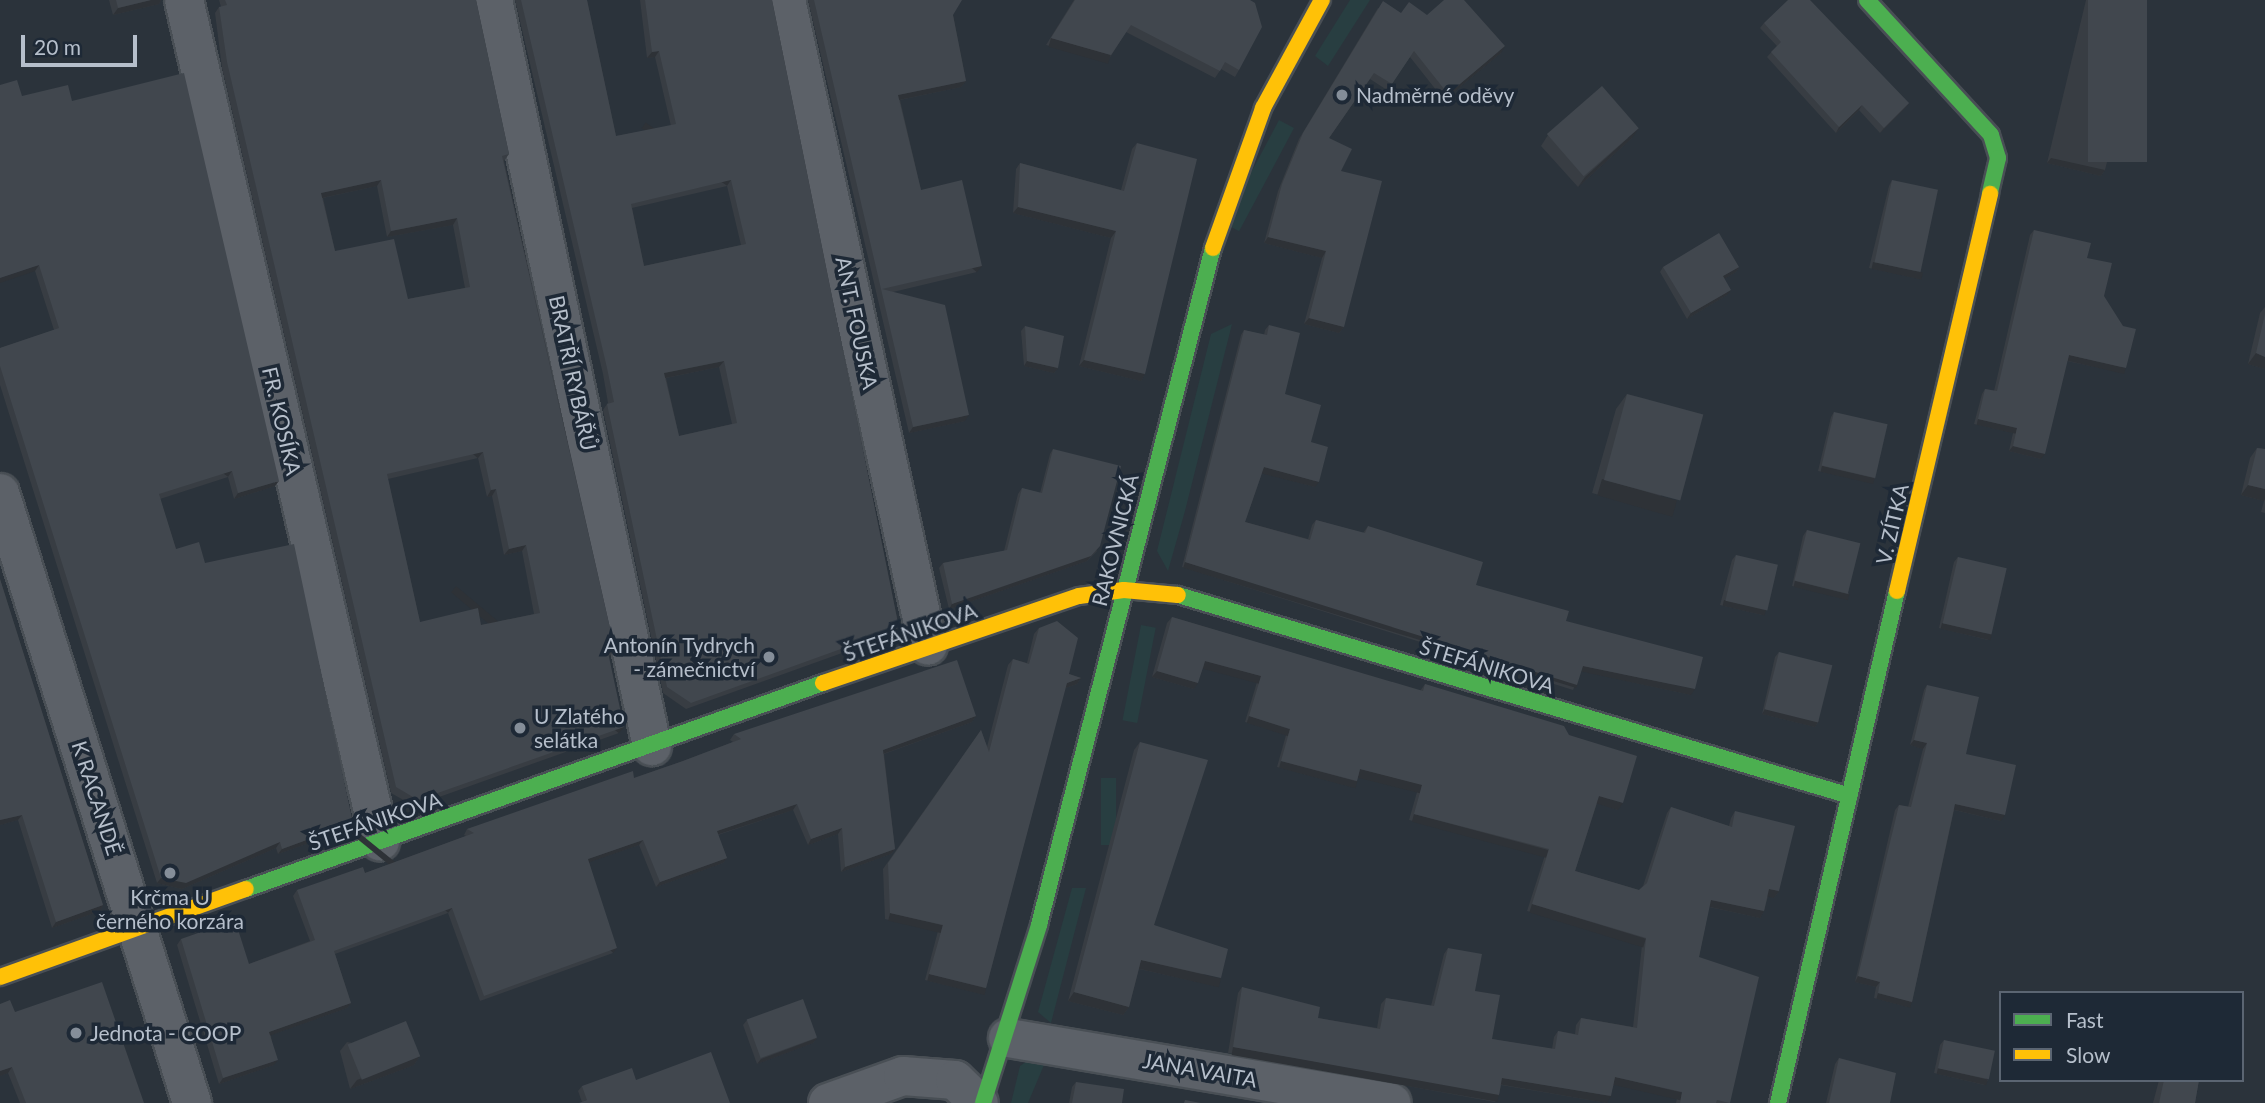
<!DOCTYPE html>
<meta charset="utf-8">
<style>
body{margin:0}
#map{position:relative;width:2265px;height:1103px;overflow:hidden;background:#2b333b;font-family:Lato,sans-serif}
div>[style]{position:absolute}
.green>*{inset:0;background:#283e41;transform-origin:0 0}
.roads{filter:drop-shadow(2px 0 #494f55) drop-shadow(-2px 0 #494f55) drop-shadow(0 2px #494f55) drop-shadow(0 -2px #494f55)}
.street>*{height:38px;margin:-19px;padding:0 19px;transform-origin:19px;border-radius:19px;background:#5c6168}
.fast>*{height:16px;margin:-8px;padding:0 8px;transform-origin:8px;border-radius:8px;background:#4caf50}
.slow>*{height:16px;margin:-8px;padding:0 8px;transform-origin:8px;border-radius:8px;background:#ffc107}
.wall>*{inset:0;background:#383d43}
.shaded-wall>*{inset:0;background:#2e3237;transform-origin:0 0}
.building>*{inset:0;background:#41474e;transform-origin:0 0}
.dots>*{width:19px;height:19px;translate:-50% -50%;box-sizing:border-box;border:4px solid #1e2936;border-radius:50%}
span{translate:-50% -50%;white-space:nowrap;text-align:center;line-height:1.15;-webkit-text-stroke:7px #1e2936;paint-order:stroke}
.poi-label{font-size:21px;color:#b6bfcb}
.left{translate:0 -50%;text-align:left}
.right{translate:-100% -50%;text-align:right}
.street-label{font-size:21px;color:#b6bfcb}
.legend{position:absolute;left:1999px;top:991px;width:245px;height:91px;box-sizing:border-box;background:#1e2936;border:2px solid #5b6572;margin:0;padding:9px 12px;list-style:none;font-size:21px;color:#b6bfcb}
.legend li{display:flex;align-items:center;gap:14px;height:35px}
.legend b{width:35px;border:2px solid #5b6572}
.scale{position:absolute;left:21px;top:35px;width:116px;height:32px;box-sizing:border-box;border:4px solid #b6bfcb;border-top:0;padding-left:9px;font-size:21px;line-height:24px;white-space:nowrap;color:#b6bfcb;-webkit-text-stroke:5px #1e2936;paint-order:stroke}
</style>
<div id="map">
<div class="green">
<i style="clip-path:polygon(1350px 0,1370px 0,1328px 66px,1315px 56px)"></i>
<i style="left:1279px;top:120px;width:17px;height:117px;rotate:28deg"></i>
<i style="clip-path:polygon(1232px 324px,1185px 511px,1168px 571px,1157px 551px,1211px 334px)"></i>
<i style="left:1141px;top:625px;width:15px;height:97px;rotate:11deg"></i>
<i style="left:1101px;top:778px;width:15px;height:67px"></i>
<i style="clip-path:polygon(1072px 888px,1086px 888px,1051px 1023px,1038px 1012px)"></i>
<i style="clip-path:polygon(1030px 1059px,1044px 1065px,1028px 1103px,1011px 1103px,1020px 1066px)"></i>
</div>
<div class="roads">
<div class="street">
<i style="left:184px;top:0;width:864px;rotate:76.88deg"></i>
<i style="left:493px;top:0;width:763px;rotate:77.97deg"></i>
<i style="left:786px;top:0;width:661px;rotate:77.6deg"></i>
<i style="left:0;top:493px;width:640px;rotate:72.53deg"></i>
<i style="left:1008px;top:1038px;width:389px;rotate:9.6deg"></i>
<i style="left:828px;top:1103px;width:80px;rotate:-19.8deg"></i>
<i style="left:903px;top:1076px;width:52px;rotate:4.4deg"></i>
<i style="left:955px;top:1080px;width:33px;rotate:44deg"></i>
</div>
<div class="fast">
<i style="left:1867px;top:0;width:183px;rotate:47.4deg"></i>
<i style="left:1991px;top:135px;width:24px;rotate:73deg"></i>
<i style="left:1998px;top:158px;width:37px;rotate:103deg"></i>
<i style="left:1178px;top:595px;width:701px;rotate:16.65deg"></i>
<i style="left:246px;top:889px;width:613px;rotate:-19.65deg"></i>
<i style="left:983px;top:1103px;width:187px;rotate:-72.5deg"></i>
<i style="left:1039px;top:925px;width:699px;rotate:-75.59deg"></i>
<i style="left:1778px;top:1103px;width:526px;rotate:-76.92deg"></i>
</div>
<div class="slow">
<i style="left:1213px;top:248px;width:149px;rotate:-70.3deg"></i>
<i style="left:1263px;top:108px;width:123px;rotate:-61.4deg"></i>
<i style="left:1897px;top:591px;width:408px;rotate:-76.8deg"></i>
<i style="left:823px;top:683px;width:270px;rotate:-18.8deg"></i>
<i style="left:1079px;top:596px;width:45px;rotate:-7.6deg"></i>
<i style="left:1124px;top:590px;width:54px;rotate:5.3deg"></i>
<i style="left:0;top:977px;width:261px;rotate:-19.7deg"></i>
</div>
</div>
<div class="wall">
<i style="clip-path:polygon(109px 0,161px 0,159px 4px,113px 15px)"></i>
<i style="clip-path:polygon(evenodd,219px 0,476px 0,509px 154px,504px 161px,615px 650px,610px 656px,608px 654px,619px 733px,414px 806px,391px 793px,222px 68px,215px 13px,219px 7px,221px 7px,219px 0,377px 186px,387px 237px,453px 225px,465px 288px,408px 299px,335px 251px,323px 198px,377px 186px,219px 0,478px 458px,487px 497px,492px 496px,504px 555px,522px 551px,534px 614px,481px 625px,420px 622px,388px 479px,478px 458px)"></i>
<i style="clip-path:polygon(evenodd,515px 0,587px 0,616px 136px,671px 126px,655px 57px,647px 58px,640px 0,772px 0,899px 628px,895px 634px,686px 709px,663px 693px,603px 410px,607px 404px,608px 403px,603px 374px,515px 0,727px 186px,741px 245px,644px 266px,632px 208px,727px 186px,515px 0,719px 367px,732px 424px,679px 436px,666px 378px,719px 367px)"></i>
<i style="clip-path:polygon(808px 0,871px 0,953px 15px,966px 81px,961px 87px,900px 100px,921px 190px,977px 272px,893px 292px,965px 421px,909px 433px)"></i>
<i style="clip-path:polygon(1074px 0,1250px 0,1239px 70px,1235px 77px,1221px 69px,1215px 78px,1126px 32px,1107px 62px,1046px 45px)"></i>
<i style="clip-path:polygon(2086px 0,2147px 0,2105px 170px,2101px 176px,2047px 163px)"></i>
<i style="clip-path:polygon(1378px 8px,1401px 13px,1427px 15px,1501px 53px,1444px 100px,1410px 57px,1387px 90px,1370px 79px,1329px 138px,1341px 171px,1344px 327px,1339px 333px,1304px 324px,1322px 258px,1264px 243px,1278px 191px,1299px 139px)"></i>
<i style="clip-path:polygon(1764px 23px,1909px 103px,1905px 108px,1880px 133px,1859px 110px,1836px 133px,1767px 57px,1777px 46px,1760px 28px)"></i>
<i style="clip-path:polygon(22px 96px,72px 101px,275px 486px,234px 499px,228px 477px,160px 499px,176px 549px,205px 563px,353px 823px,349px 829px,278px 854px,276px 848px,182px 889px,157px 883px,0 385px,0 348px,54px 330px,35px 271px)"></i>
<i style="clip-path:polygon(1548px 135px,1632px 138px,1578px 187px,1541px 146px)"></i>
<i style="clip-path:polygon(1137px 143px,1145px 374px,1141px 381px,1079px 366px,1111px 238px,1013px 213px,1016px 169px,1020px 163px,1121px 190px,1132px 149px)"></i>
<i style="clip-path:polygon(1892px 180px,1920px 279px,1869px 268px,1889px 186px)"></i>
<i style="clip-path:polygon(2034px 230px,2087px 258px,2104px 296px,2123px 373px,2067px 361px,2041px 459px,2009px 451px,2013px 433px,1974px 424px,1982px 394px,1985px 389px,1994px 391px,2030px 235px)"></i>
<i style="clip-path:polygon(1663px 267px,1739px 267px,1736px 272px,1724px 279px,1727px 295px,1687px 319px,1660px 272px)"></i>
<i style="clip-path:polygon(2265px 307px,2265px 369px,2248px 364px,2260px 313px)"></i>
<i style="clip-path:polygon(1269px 325px,1285px 394px,1311px 442px,1315px 487px,1262px 473px,1245px 522px,1308px 539px,1312px 525px,1316px 520px,1363px 533px,1368px 526px,1476px 585px,1566px 621px,1691px 695px,1581px 671px,1573px 690px,1182px 567px,1241px 335px,1244px 330px,1264px 335px,1265px 330px)"></i>
<i style="clip-path:polygon(1025px 326px,1058px 368px,1054px 373px,1024px 366px,1021px 331px)"></i>
<i style="clip-path:polygon(1627px 394px,1667px 514px,1592px 493px,1616px 409px)"></i>
<i style="clip-path:polygon(1834px 412px,1875px 478px,1872px 483px,1818px 471px,1831px 417px)"></i>
<i style="clip-path:polygon(2257px 448px,2265px 449px,2265px 513px,2261px 512px,2264px 501px,2241px 495px,2250px 458px)"></i>
<i style="clip-path:polygon(1053px 449px,1097px 551px,1087px 561px,949px 609px,939px 568px,943px 563px,1004px 551px,1018px 494px,1022px 488px,1040px 493px,1050px 454px)"></i>
<i style="clip-path:polygon(1807px 530px,1849px 594px,1845px 599px,1792px 586px,1803px 536px)"></i>
<i style="clip-path:polygon(1736px 555px,1762px 615px,1720px 605px,1732px 560px)"></i>
<i style="clip-path:polygon(1958px 557px,1988px 640px,1939px 628px,1954px 562px)"></i>
<i style="clip-path:polygon(0 579px,103px 905px,100px 911px,52px 928px,18px 820px,0 825px)"></i>
<i style="clip-path:polygon(1172px 617px,1420px 691px,1425px 684px,1569px 735px,1618px 810px,1597px 803px,1575px 871px,1639px 890px,1643px 886px,1667px 813px,1671px 807px,1729px 826px,1731px 818px,1735px 811px,1779px 891px,1774px 898px,1768px 896px,1764px 911px,1760px 918px,1709px 907px,1699px 957px,1730px 1103px,1676px 1103px,1677px 1098px,1614px 1084px,1607px 1103px,1501px 1085px,1499px 1095px,1495px 1102px,1228px 1053px,1238px 993px,1242px 987px,1318px 1018px,1377px 1028px,1381px 1004px,1386px 998px,1431px 1006px,1444px 954px,1448px 948px,1475px 991px,1492px 1039px,1552px 1049px,1554px 1037px,1558px 1031px,1575px 1034px,1576px 1025px,1581px 1018px,1633px 1027px,1642px 945px,1527px 911px,1545px 855px,1409px 820px,1417px 792px,1358px 776px,1357px 781px,1352px 787px,1277px 767px,1286px 735px,1245px 722px,1257px 682px,1203px 668px,1194px 689px,1152px 677px,1167px 623px)"></i>
<i style="clip-path:polygon(1039px 628px,1069px 674px,1081px 678px,1077px 684px,1065px 688px,986px 988px,982px 994px,925px 980px,938px 931px,885px 919px,883px 869px,981px 730px,987px 747px,1008px 665px,1013px 659px,1027px 663px,1034px 634px)"></i>
<i style="clip-path:polygon(1779px 652px,1819px 721px,1815px 727px,1762px 714px,1775px 657px)"></i>
<i style="clip-path:polygon(1927px 685px,2001px 821px,1954px 810px,1912px 1002px,1908px 1007px,1874px 998px,1876px 987px,1855px 982px,1895px 810px,1899px 805px,1908px 807px,1923px 749px,1910px 745px,1924px 690px)"></i>
<i style="clip-path:polygon(976px 716px,972px 722px,884px 754px,895px 849px,891px 854px,841px 872px,838px 834px,808px 845px,793px 810px,718px 835px,727px 858px,723px 863px,656px 887px,639px 845px,589px 862px,613px 953px,480px 1001px,448px 913px,335px 954px,351px 1003px,347px 1008px,271px 1035px,274px 1065px,219px 1084px,177px 945px,181px 939px,249px 964px,310px 941px,293px 896px,297px 890px,365px 873px,466px 836px,464px 835px,467px 829px,634px 778px,683px 761px,733px 742px,730px 740px,734px 734px)"></i>
<i style="clip-path:polygon(1140px 742px,1154px 925px,1215px 986px,1139px 969px,1129px 1007px,1123px 1015px,1068px 1001px,1134px 750px)"></i>
<i style="clip-path:polygon(0 1004px,15px 1012px,144px 1103px,20px 1103px,8px 1073px,0 1076px)"></i>
<i style="clip-path:polygon(747px 1020px,817px 1038px,813px 1043px,757px 1064px,743px 1025px)"></i>
<i style="clip-path:polygon(1944px 1040px,1988px 1080px,1984px 1085px,1934px 1073px,1940px 1045px)"></i>
<i style="clip-path:polygon(347px 1042px,420px 1056px,414px 1065px,350px 1089px,340px 1051px)"></i>
<i style="clip-path:polygon(1839px 1058px,1890px 1103px,1826px 1103px,1835px 1064px)"></i>
<i style="clip-path:polygon(636px 1080px,582px 1102px,578px 1091px,582px 1086px)"></i>
<i style="clip-path:polygon(2159px 1080px,2199px 1080px,2195px 1103px,2153px 1103px)"></i>
<i style="clip-path:polygon(1076px 1082px,1122px 1103px,1069px 1103px,1072px 1087px)"></i>
</div>
<div class="shaded-wall">
<i style="clip-path:polygon(151px 0,161px 0,159px 4px,113px 15px,118px 8px)"></i>
<i style="left:1051px;top:38px;width:62px;height:9px;rotate:16deg"></i>
<i style="clip-path:polygon(1505px 46px,1501px 53px,1444px 100px,1448px 94px)"></i>
<i style="clip-path:polygon(659px 51px,655px 57px,647px 58px,652px 52px)"></i>
<i style="clip-path:polygon(966px 81px,961px 87px,894px 101px,898px 95px)"></i>
<i style="clip-path:polygon(1909px 103px,1905px 108px,1880px 133px,1884px 128px)"></i>
<i style="clip-path:polygon(1862px 105px,1859px 110px,1836px 133px,1839px 127px)"></i>
<i style="clip-path:polygon(1639px 128px,1632px 138px,1578px 187px,1585px 177px)"></i>
<i style="clip-path:polygon(2051px 158px,2105px 170px,2101px 176px,2047px 163px)"></i>
<i style="clip-path:polygon(381px 180px,377px 186px,317px 199px,321px 193px)"></i>
<i style="left:731px;top:180px;width:7px;height:103px;rotate:124deg"></i>
<i style="clip-path:polygon(1018px 207px,1116px 231px,1111px 238px,1013px 213px)"></i>
<i style="clip-path:polygon(457px 218px,453px 225px,387px 237px,391px 231px)"></i>
<i style="clip-path:polygon(1268px 237px,1326px 251px,1322px 258px,1264px 243px)"></i>
<i style="left:1873px;top:262px;width:51px;height:7px;rotate:12deg"></i>
<i style="clip-path:polygon(39px 265px,35px 271px,0 283px,0 278px)"></i>
<i style="left:982px;top:266px;width:8px;height:103px;rotate:130deg"></i>
<i style="clip-path:polygon(1739px 267px,1736px 272px,1719px 282px,1723px 276px)"></i>
<i style="clip-path:polygon(1731px 290px,1727px 295px,1687px 319px,1691px 313px)"></i>
<i style="clip-path:polygon(1309px 318px,1344px 327px,1339px 333px,1304px 324px)"></i>
<i style="clip-path:polygon(2256px 353px,2265px 357px,2265px 369px,2248px 364px)"></i>
<i style="left:2069px;top:355px;width:58px;height:6px;rotate:13deg"></i>
<i style="clip-path:polygon(1084px 360px,1145px 374px,1141px 381px,1079px 366px)"></i>
<i style="clip-path:polygon(724px 361px,719px 367px,660px 379px,664px 373px)"></i>
<i style="clip-path:polygon(1027px 361px,1058px 368px,1054px 373px,1024px 366px)"></i>
<i style="clip-path:polygon(969px 415px,965px 421px,909px 433px,913px 427px)"></i>
<i style="left:1978px;top:419px;width:40px;height:6px;rotate:13deg"></i>
<i style="clip-path:polygon(2013px 446px,2045px 454px,2041px 459px,2009px 451px)"></i>
<i style="left:483px;top:452px;width:8px;height:98px;rotate:130deg"></i>
<i style="left:1822px;top:466px;width:54px;height:6px;rotate:13deg"></i>
<i style="clip-path:polygon(1264px 467px,1319px 482px,1315px 487px,1260px 473px)"></i>
<i style="left:232px;top:471px;width:7px;height:77px;rotate:124deg"></i>
<i style="left:1602px;top:479px;width:78px;height:17px;rotate:16deg"></i>
<i style="clip-path:polygon(279px 481px,275px 486px,234px 499px,238px 493px)"></i>
<i style="clip-path:polygon(2248px 485px,2265px 489px,2265px 499px,2264px 501px,2241px 495px)"></i>
<i style="clip-path:polygon(496px 489px,492px 496px,487px 497px,491px 490px)"></i>
<i style="clip-path:polygon(526px 545px,522px 551px,504px 555px,509px 549px)"></i>
<i style="clip-path:polygon(1100px 546px,1087px 561px,949px 609px,952px 604px)"></i>
<i style="left:1185px;top:562px;width:411px;height:6px;rotate:17deg"></i>
<i style="left:1795px;top:581px;width:56px;height:6px;rotate:14deg"></i>
<i style="left:1724px;top:600px;width:43px;height:6px;rotate:13deg"></i>
<i style="left:1942px;top:623px;width:51px;height:6px;rotate:13deg"></i>
<i style="left:899px;top:628px;width:7px;height:221px;rotate:124deg"></i>
<i style="left:1205px;top:661px;width:58px;height:8px;rotate:15deg"></i>
<i style="clip-path:polygon(1583px 666px,1695px 689px,1691px 695px,1579px 671px)"></i>
<i style="clip-path:polygon(1157px 671px,1198px 683px,1194px 689px,1152px 677px)"></i>
<i style="clip-path:polygon(1081px 678px,1077px 684px,1062px 689px,1067px 683px)"></i>
<i style="clip-path:polygon(1765px 709px,1819px 721px,1815px 727px,1762px 714px)"></i>
<i style="clip-path:polygon(976px 716px,972px 722px,880px 755px,883px 750px)"></i>
<i style="left:1249px;top:716px;width:43px;height:7px;rotate:18deg"></i>
<i style="left:624px;top:727px;width:8px;height:219px;rotate:130deg"></i>
<i style="clip-path:polygon(1914px 740px,1927px 743px,1923px 749px,1910px 745px)"></i>
<i style="left:1281px;top:761px;width:79px;height:7px;rotate:15deg"></i>
<i style="left:1360px;top:769px;width:64px;height:9px;rotate:14deg"></i>
<i style="clip-path:polygon(1599px 796px,1623px 803px,1618px 810px,1595px 803px)"></i>
<i style="clip-path:polygon(797px 804px,793px 810px,713px 836px,717px 831px)"></i>
<i style="clip-path:polygon(1955px 804px,2005px 815px,2001px 821px,1951px 809px)"></i>
<i style="left:1414px;top:814px;width:139px;height:8px;rotate:15deg"></i>
<i style="clip-path:polygon(22px 815px,18px 820px,0 825px,0 820px)"></i>
<i style="clip-path:polygon(353px 823px,349px 829px,278px 854px,282px 849px)"></i>
<i style="clip-path:polygon(842px 828px,838px 834px,808px 845px,811px 839px)"></i>
<i style="clip-path:polygon(643px 840px,639px 845px,584px 864px,588px 859px)"></i>
<i style="clip-path:polygon(280px 842px,276px 848px,182px 889px,157px 883px,161px 878px)"></i>
<i style="clip-path:polygon(895px 849px,891px 854px,841px 872px,845px 867px)"></i>
<i style="clip-path:polygon(727px 858px,723px 863px,656px 887px,660px 882px)"></i>
<i style="clip-path:polygon(1769px 889px,1779px 891px,1774px 898px,1765px 896px)"></i>
<i style="clip-path:polygon(1711px 900px,1764px 911px,1760px 918px,1706px 906px)"></i>
<i style="left:1532px;top:904px;width:119px;height:9px;rotate:17deg"></i>
<i style="clip-path:polygon(103px 905px,100px 911px,52px 928px,56px 922px)"></i>
<i style="left:452px;top:908px;width:6px;height:126px;rotate:129deg"></i>
<i style="left:890px;top:913px;width:54px;height:8px;rotate:13deg"></i>
<i style="left:617px;top:948px;width:6px;height:141px;rotate:129deg"></i>
<i style="left:1141px;top:960px;width:82px;height:9px;rotate:13deg"></i>
<i style="left:929px;top:974px;width:59px;height:7px;rotate:14deg"></i>
<i style="clip-path:polygon(1858px 976px,1880px 982px,1876px 987px,1855px 982px)"></i>
<i style="clip-path:polygon(1074px 992px,1129px 1007px,1123px 1015px,1068px 1001px)"></i>
<i style="left:1878px;top:993px;width:35px;height:6px;rotate:15deg"></i>
<i style="clip-path:polygon(351px 1003px,347px 1008px,266px 1037px,269px 1032px)"></i>
<i style="clip-path:polygon(817px 1038px,813px 1043px,757px 1064px,761px 1059px)"></i>
<i style="left:1233px;top:1047px;width:270px;height:8px;rotate:10deg"></i>
<i style="clip-path:polygon(420px 1056px,414px 1065px,350px 1089px,357px 1080px)"></i>
<i style="clip-path:polygon(278px 1060px,274px 1065px,219px 1084px,223px 1078px)"></i>
<i style="clip-path:polygon(12px 1067px,8px 1073px,0 1076px,0 1071px)"></i>
<i style="left:1938px;top:1068px;width:51px;height:6px;rotate:13deg"></i>
<i style="left:1615px;top:1077px;width:69px;height:8px;rotate:13deg"></i>
<i style="clip-path:polygon(1502px 1078px,1611px 1096px,1607px 1103px,1498px 1084px)"></i>
</div>
<div class="building">
<i style="clip-path:polygon(116px 0,151px 0,118px 8px)"></i>
<i style="clip-path:polygon(evenodd,225px 0,476px 0,509px 154px,502px 156px,615px 650px,606px 643px,624px 727px,418px 800px,396px 787px,227px 62px,219px 7px,227px 5px,225px 0,381px 180px,391px 231px,457px 218px,470px 287px,408px 299px,394px 239px,335px 251px,321px 193px,381px 180px,225px 0,483px 452px,491px 490px,496px 489px,509px 549px,526px 545px,540px 613px,481px 625px,478px 608px,420px 622px,387px 474px,483px 452px)"></i>
<i style="clip-path:polygon(evenodd,521px 0,587px 0,616px 136px,676px 124px,659px 51px,652px 52px,645px 0,772px 0,899px 628px,691px 703px,667px 687px,607px 404px,614px 402px,607px 368px,521px 0,731px 180px,746px 244px,644px 266px,631px 204px,731px 180px,521px 0,724px 361px,737px 423px,679px 436px,664px 373px,724px 361px)"></i>
<i style="clip-path:polygon(814px 0,962px 0,953px 15px,966px 81px,898px 95px,921px 190px,962px 180px,982px 266px,882px 289px,945px 305px,969px 415px,913px 427px)"></i>
<i style="clip-path:polygon(1075px 0,1250px 0,1255px 3px,1262px 27px,1239px 70px,1225px 62px,1220px 71px,1131px 25px,1111px 55px,1051px 38px)"></i>
<i style="clip-path:polygon(1444px 0,1464px 0,1505px 46px,1448px 94px,1414px 51px,1392px 84px,1374px 73px,1329px 138px,1352px 149px,1341px 171px,1382px 181px,1344px 327px,1309px 318px,1326px 251px,1268px 237px,1282px 184px,1303px 133px,1383px 1px,1401px 13px,1409px 2px,1427px 15px)"></i>
<i style="clip-path:polygon(1788px 0,1810px 0,1909px 103px,1884px 128px,1862px 105px,1839px 127px,1771px 52px,1781px 42px,1764px 23px)"></i>
<i style="left:2088px;top:0;width:59px;height:162px"></i>
<i style="clip-path:polygon(184px 73px,279px 481px,238px 493px,232px 471px,159px 494px,176px 549px,199px 542px,205px 563px,294px 544px,353px 823px,282px 849px,280px 842px,186px 883px,161px 878px,0 366px,0 348px,59px 328px,39px 265px,0 278px,0 85px,17px 80px,22px 96px,68px 85px,72px 101px)"></i>
<i style="left:1602px;top:86px;width:56px;height:73px;rotate:49deg"></i>
<i style="clip-path:polygon(1137px 143px,1197px 159px,1145px 374px,1084px 360px,1116px 231px,1018px 207px,1020px 163px,1124px 191px)"></i>
<i style="left:1892px;top:180px;width:47px;height:84px;rotate:12deg"></i>
<i style="clip-path:polygon(2034px 230px,2091px 243px,2087px 258px,2112px 263px,2104px 296px,2123px 326px,2136px 329px,2126px 368px,2069px 355px,2045px 454px,2013px 446px,2017px 428px,1978px 419px,1985px 389px,1997px 391px)"></i>
<i style="clip-path:polygon(1719px 233px,1739px 267px,1723px 276px,1731px 290px,1691px 313px,1663px 267px)"></i>
<i style="clip-path:polygon(2265px 314px,2265px 357px,2256px 353px)"></i>
<i style="clip-path:polygon(1269px 325px,1300px 333px,1285px 394px,1321px 405px,1311px 442px,1328px 447px,1319px 482px,1264px 467px,1245px 522px,1310px 540px,1316px 520px,1365px 533px,1368px 526px,1483px 562px,1476px 585px,1569px 611px,1566px 621px,1703px 657px,1695px 689px,1583px 666px,1577px 685px,1185px 562px,1244px 330px,1267px 335px)"></i>
<i style="clip-path:polygon(1025px 326px,1064px 336px,1058px 368px,1027px 361px)"></i>
<i style="left:1627px;top:394px;width:79px;height:89px;rotate:15deg"></i>
<i style="left:1834px;top:412px;width:55px;height:55px;rotate:13deg"></i>
<i style="clip-path:polygon(2257px 448px,2265px 449px,2265px 489px,2248px 485px)"></i>
<i style="clip-path:polygon(1053px 449px,1121px 466px,1100px 546px,1091px 556px,952px 604px,943px 563px,1007px 550px,1022px 488px,1042px 493px)"></i>
<i style="left:1807px;top:530px;width:55px;height:52px;rotate:14deg"></i>
<i style="left:1736px;top:555px;width:43px;height:47px;rotate:13deg"></i>
<i style="left:1958px;top:557px;width:50px;height:68px;rotate:13deg"></i>
<i style="clip-path:polygon(0 579px,103px 905px,56px 922px,22px 815px,0 820px)"></i>
<i style="clip-path:polygon(1172px 617px,1423px 691px,1425px 684px,1564px 726px,1569px 735px,1637px 756px,1623px 803px,1599px 796px,1575px 871px,1639px 890px,1647px 883px,1671px 807px,1732px 827px,1735px 811px,1795px 826px,1779px 891px,1769px 889px,1764px 911px,1711px 900px,1699px 957px,1759px 977px,1730px 1103px,1717px 1100px,1716px 1103px,1680px 1103px,1682px 1092px,1615px 1077px,1611px 1096px,1502px 1078px,1499px 1095px,1233px 1047px,1242px 987px,1320px 1007px,1318px 1018px,1380px 1029px,1386px 998px,1434px 1006px,1448px 948px,1482px 954px,1475px 991px,1500px 995px,1492px 1039px,1555px 1049px,1558px 1031px,1578px 1035px,1581px 1018px,1637px 1028px,1646px 938px,1532px 904px,1549px 849px,1414px 814px,1422px 785px,1360px 769px,1357px 781px,1281px 761px,1290px 729px,1249px 716px,1261px 676px,1205px 661px,1198px 683px,1157px 671px)"></i>
<i style="clip-path:polygon(1057px 621px,1078px 638px,1069px 674px,1081px 678px,1067px 683px,986px 988px,929px 974px,943px 925px,890px 913px,888px 863px,981px 730px,989px 752px,1013px 659px,1029px 664px,1039px 628px)"></i>
<i style="left:1779px;top:652px;width:55px;height:59px;rotate:14deg"></i>
<i style="clip-path:polygon(957px 660px,976px 716px,883px 750px,895px 849px,845px 867px,842px 828px,811px 839px,797px 804px,717px 831px,727px 858px,660px 882px,643px 840px,588px 859px,617px 948px,484px 996px,452px 908px,334px 951px,351px 1003px,269px 1032px,278px 1060px,223px 1078px,181px 939px,235px 920px,249px 964px,315px 940px,297px 890px,363px 867px,365px 873px,474px 833px,467px 829px,633px 771px,634px 778px,683px 761px,741px 739px,734px 734px)"></i>
<i style="clip-path:polygon(1927px 685px,1979px 697px,1966px 754px,2016px 765px,2005px 815px,1955px 804px,1912px 1002px,1878px 993px,1880px 982px,1858px 976px,1899px 805px,1911px 807px,1927px 743px,1914px 740px)"></i>
<i style="clip-path:polygon(1140px 742px,1208px 760px,1154px 925px,1228px 949px,1221px 978px,1141px 960px,1129px 1007px,1074px 992px)"></i>
<i style="clip-path:polygon(102px 982px,144px 1103px,26px 1103px,12px 1067px,0 1071px,0 1004px,10px 1000px,15px 1012px)"></i>
<i style="left:803px;top:999px;width:41px;height:60px;rotate:70deg"></i>
<i style="left:406px;top:1021px;width:38px;height:63px;rotate:68deg"></i>
<i style="left:1944px;top:1040px;width:52px;height:29px;rotate:12deg"></i>
<i style="clip-path:polygon(711px 1052px,730px 1103px,579px 1103px,587px 1100px,582px 1086px,632px 1068px,636px 1080px)"></i>
<i style="clip-path:polygon(1839px 1058px,1896px 1073px,1890px 1103px,1829px 1103px)"></i>
<i style="clip-path:polygon(2164px 1080px,2199px 1080px,2195px 1103px,2159px 1103px)"></i>
<i style="clip-path:polygon(1076px 1082px,1124px 1089px,1122px 1103px,1072px 1103px)"></i>
<i style="clip-path:polygon(1185px 1100px,1201px 1103px,1184px 1103px)"></i>
</div>
<div class="dots">
<i style="left:1342px;top:95px;background:#858e99"></i>
<i style="left:769px;top:657px;background:#858e99"></i>
<i style="left:520px;top:728px;background:#858e99"></i>
<i style="left:170px;top:873px;background:#858e99"></i>
<i style="left:76px;top:1033px;background:#858e99"></i>
</div>
<div class="poi-label">
<span class="left" style="left:1356px;top:95px">Nadměrné oděvy</span>
<span class="right" style="left:755px;top:657px">Antonín Tydrych<br>- zámečnictví</span>
<span class="left" style="left:534px;top:728px">U Zlatého<br>selátka</span>
<span style="left:170px;top:909px">Krčma U<br>černého korzára</span>
<span class="left" style="left:90px;top:1033px">Jednota - COOP</span>
</div>
<div class="street-label">
<span style="left:857px;top:323px;rotate:78deg">ANT. FOUSKA</span>
<span style="left:573px;top:373px;rotate:78deg">BRATŘÍ RYBÁŘŮ</span>
<span style="left:282px;top:421px;rotate:77deg">FR. KOSÍKA</span>
<span style="left:1892px;top:524px;rotate:-77deg">V. ZÍTKA</span>
<span style="left:1115px;top:540px;rotate:-76deg">RAKOVNICKÁ</span>
<span style="left:910px;top:632px;rotate:-19deg">ŠTEFÁNIKOVA</span>
<span style="left:1487px;top:666px;rotate:17deg">ŠTEFÁNIKOVA</span>
<span style="left:97px;top:798px;rotate:72deg">K RACANDĚ</span>
<span style="left:375px;top:821px;rotate:-19deg">ŠTEFÁNIKOVA</span>
<span style="left:1200px;top:1070px;rotate:10deg">JANA VAITA</span>
</div>
<ul class="legend">
<li><b style="height:9px;background:#4caf50"></b>Fast</li>
<li><b style="height:9px;background:#ffc107"></b>Slow</li>
</ul>
<div class="scale">20 m</div>
</div>
